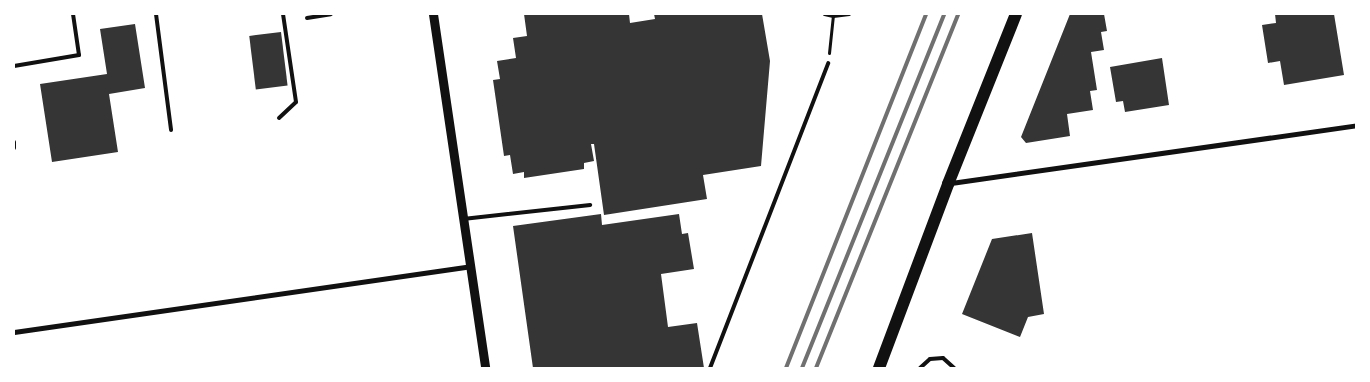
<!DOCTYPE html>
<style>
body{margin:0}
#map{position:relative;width:1370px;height:382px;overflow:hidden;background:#fff;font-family:"Noto Sans",sans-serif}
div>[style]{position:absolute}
.building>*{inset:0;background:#353535;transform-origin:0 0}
.path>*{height:3px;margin:-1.5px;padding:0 1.5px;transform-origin:1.5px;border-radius:1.5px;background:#111}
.service>*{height:4px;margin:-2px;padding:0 2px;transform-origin:2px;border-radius:2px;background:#111}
.minor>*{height:5px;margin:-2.5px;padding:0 2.5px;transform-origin:2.5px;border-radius:2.5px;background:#111}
.tertiary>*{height:9px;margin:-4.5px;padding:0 4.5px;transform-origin:4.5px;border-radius:4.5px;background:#111}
.primary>*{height:12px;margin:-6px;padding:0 6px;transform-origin:6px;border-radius:6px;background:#111}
.rail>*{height:4px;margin:-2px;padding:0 2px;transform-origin:2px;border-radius:2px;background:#707070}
span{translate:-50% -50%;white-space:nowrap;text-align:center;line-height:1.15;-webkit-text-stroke:4px #fff;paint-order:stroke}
.frame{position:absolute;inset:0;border:15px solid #fff;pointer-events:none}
</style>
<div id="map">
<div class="building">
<i style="clip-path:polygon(524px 14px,629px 14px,630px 23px,655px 19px,654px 14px,762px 14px,770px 61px,761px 166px,703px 175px,707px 199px,604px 215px,594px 144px,591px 144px,594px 161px,584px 163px,584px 169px,524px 178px,524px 172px,513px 174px,510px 155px,504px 156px,493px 80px,500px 79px,497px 61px,516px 58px,513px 38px,527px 36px)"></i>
<i style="clip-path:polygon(1070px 14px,1104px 14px,1107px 31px,1101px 32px,1104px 50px,1091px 52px,1097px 90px,1090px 91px,1093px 110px,1067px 114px,1070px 136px,1026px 143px,1021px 137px)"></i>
<i style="clip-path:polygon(1275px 14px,1334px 14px,1344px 75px,1284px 85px,1280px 61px,1268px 63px,1262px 25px,1276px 23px)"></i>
<i style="clip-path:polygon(135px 24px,145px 88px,109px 94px,118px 152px,52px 162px,40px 84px,107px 74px,100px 29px)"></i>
<i style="left:281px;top:32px;width:54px;height:32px;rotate:83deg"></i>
<i style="clip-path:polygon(1162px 58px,1169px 105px,1125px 112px,1123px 101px,1116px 102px,1110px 67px)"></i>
<i style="clip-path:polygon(601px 214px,602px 225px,679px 214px,682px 234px,688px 233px,694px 269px,661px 274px,668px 327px,697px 323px,704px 368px,533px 368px,513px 226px)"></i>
<i style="clip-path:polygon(1032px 233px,1044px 314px,1028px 317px,1020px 337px,962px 314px,992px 239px)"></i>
</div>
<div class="path">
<i style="left:824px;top:14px;width:9px;rotate:13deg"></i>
<i style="left:833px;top:16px;width:16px;rotate:-7deg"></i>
<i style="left:829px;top:53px;width:37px;rotate:-84deg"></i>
</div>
<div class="service">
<i style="left:156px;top:14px;width:117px;rotate:82.6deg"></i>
<i style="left:307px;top:18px;width:24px;rotate:-9deg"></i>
<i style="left:14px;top:66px;width:66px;rotate:-9.6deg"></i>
<i style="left:79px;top:55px;width:41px;rotate:-98.3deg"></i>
<i style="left:279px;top:118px;width:23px;rotate:-43deg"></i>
<i style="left:296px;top:102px;width:89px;rotate:-98.4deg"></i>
<i style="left:14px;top:142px;width:6px;rotate:90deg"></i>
<i style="left:463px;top:219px;width:128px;rotate:-6.3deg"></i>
<i style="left:710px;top:368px;width:327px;rotate:-68.8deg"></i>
<i style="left:920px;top:368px;width:13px;rotate:-42deg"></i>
<i style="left:930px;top:359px;width:13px;rotate:-4deg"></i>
<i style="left:943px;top:358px;width:15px;rotate:42deg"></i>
</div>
<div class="minor">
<i style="left:951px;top:183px;width:409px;rotate:-8.1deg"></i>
<i style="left:14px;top:332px;width:461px;rotate:-8.2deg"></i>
</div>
<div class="tertiary">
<i style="left:433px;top:14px;width:358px;rotate:81.6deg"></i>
</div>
<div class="primary">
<i style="left:879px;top:368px;width:197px;rotate:-69.4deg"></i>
<i style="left:948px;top:184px;width:183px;rotate:-68.2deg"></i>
</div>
<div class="rail">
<i style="left:786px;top:368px;width:381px;rotate:-68.4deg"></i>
<i style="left:802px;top:368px;width:381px;rotate:-68.1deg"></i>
<i style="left:816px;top:368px;width:381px;rotate:-68.1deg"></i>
</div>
<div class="frame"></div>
</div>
